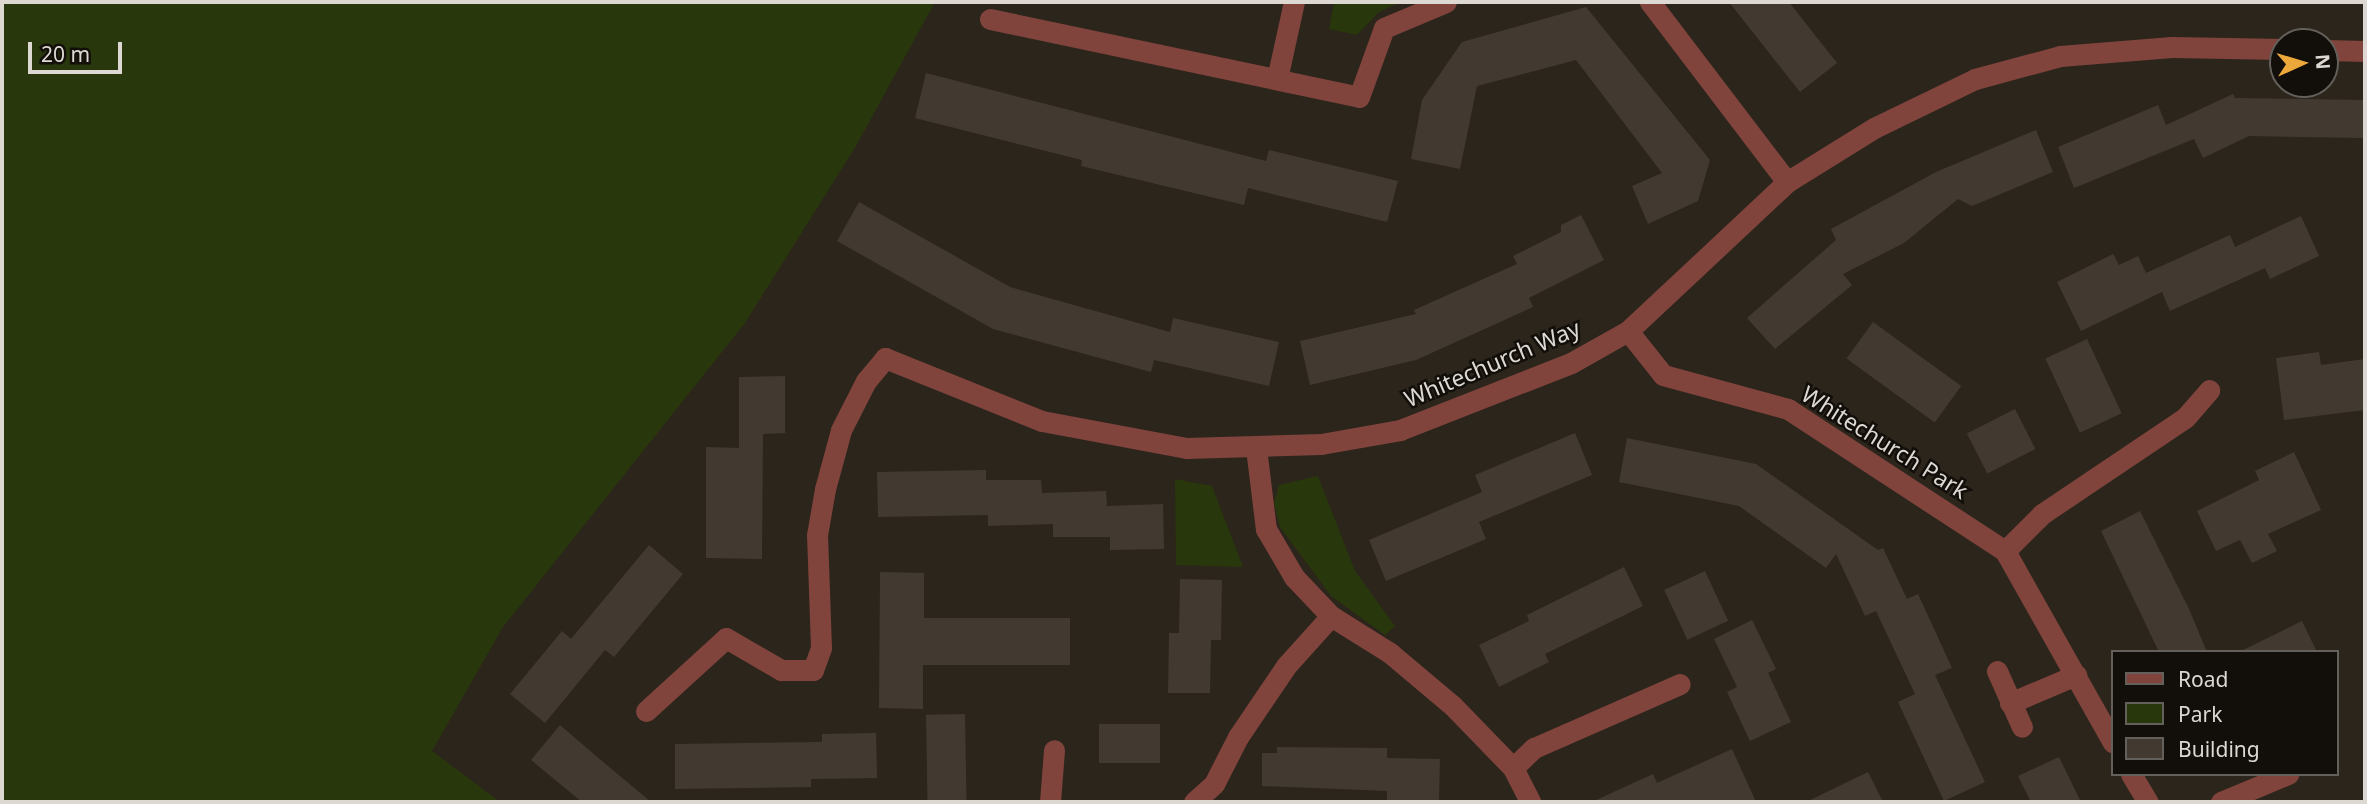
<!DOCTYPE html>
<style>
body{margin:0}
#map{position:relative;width:2367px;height:804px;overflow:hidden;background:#2c251b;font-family:"Noto Sans",sans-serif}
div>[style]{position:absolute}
.green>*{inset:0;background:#29370c}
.building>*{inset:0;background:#423a30;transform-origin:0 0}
.minor>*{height:21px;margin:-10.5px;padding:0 10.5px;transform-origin:10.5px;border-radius:10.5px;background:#81443d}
span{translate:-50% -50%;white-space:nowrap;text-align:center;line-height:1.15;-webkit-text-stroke:5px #120e0a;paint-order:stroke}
.street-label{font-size:23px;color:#ddd8d2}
.frame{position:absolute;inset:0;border:4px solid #ddd8d2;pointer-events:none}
.legend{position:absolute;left:2111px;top:650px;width:228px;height:126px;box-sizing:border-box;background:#120e0a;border:2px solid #635f5a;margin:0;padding:9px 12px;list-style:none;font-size:21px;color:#ddd8d2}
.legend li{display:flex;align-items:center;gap:14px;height:35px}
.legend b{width:35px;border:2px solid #635f5a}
.north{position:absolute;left:2269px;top:28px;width:70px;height:70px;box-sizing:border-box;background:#120e0a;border:2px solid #635f5a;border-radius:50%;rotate:86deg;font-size:19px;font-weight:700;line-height:28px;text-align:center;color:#ddd8d2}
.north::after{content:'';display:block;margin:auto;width:24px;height:32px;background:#eda83b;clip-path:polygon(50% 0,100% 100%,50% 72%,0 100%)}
.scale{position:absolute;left:28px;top:42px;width:94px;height:32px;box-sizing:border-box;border:4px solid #ddd8d2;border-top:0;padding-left:9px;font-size:21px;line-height:24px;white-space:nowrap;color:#ddd8d2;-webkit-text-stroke:5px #120e0a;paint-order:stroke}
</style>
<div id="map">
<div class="green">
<i style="clip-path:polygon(2px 2px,935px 2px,856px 146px,745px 323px,503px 627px,432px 751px,500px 802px,2px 802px)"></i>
<i style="clip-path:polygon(1334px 2px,1401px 2px,1379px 12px,1357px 35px,1329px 29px)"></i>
<i style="clip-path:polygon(1318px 476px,1355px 571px,1395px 626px,1385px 635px,1331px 596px,1280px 527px,1274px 503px,1279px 485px)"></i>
<i style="clip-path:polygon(1175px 479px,1212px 486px,1243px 567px,1176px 565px)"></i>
</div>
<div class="building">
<i style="clip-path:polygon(1729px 2px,1789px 2px,1837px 63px,1800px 92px)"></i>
<i style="clip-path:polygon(1586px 7px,1710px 160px,1698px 201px,1648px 224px,1632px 186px,1662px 173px,1576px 60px,1477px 86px,1460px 169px,1411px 159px,1422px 100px,1462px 42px)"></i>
<i style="clip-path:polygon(926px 73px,1266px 161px,1269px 150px,1398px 181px,1387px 222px,1248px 188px,1244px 205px,1081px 166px,1082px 160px,915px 118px)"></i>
<i style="clip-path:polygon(2233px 94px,2235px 98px,2365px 100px,2365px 138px,2249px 136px,2203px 158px,2194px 139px,2074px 188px,2058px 147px,2158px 105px,2166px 125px)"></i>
<i style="clip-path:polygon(2036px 130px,2053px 172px,1972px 206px,1958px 199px,1904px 243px,1843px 274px,1852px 285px,1775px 349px,1747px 318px,1836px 240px,1831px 229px,1936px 172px)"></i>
<i style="clip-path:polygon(859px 202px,1010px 287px,1170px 332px,1173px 318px,1279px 342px,1269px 386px,1154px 360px,1151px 372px,993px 329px,837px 241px)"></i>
<i style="clip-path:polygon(1581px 215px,1604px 260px,1529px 298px,1533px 307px,1416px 360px,1310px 385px,1300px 341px,1416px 314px,1414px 310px,1517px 264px,1513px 256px,1561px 232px,1561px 225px)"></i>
<i style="clip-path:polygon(2301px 216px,2319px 256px,2270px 279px,2265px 268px,2170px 311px,2162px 292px,2081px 331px,2057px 282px,2113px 254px,2119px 265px,2138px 256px,2146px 273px,2230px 235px,2235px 247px)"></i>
<i style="left:1873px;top:322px;width:109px;height:45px;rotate:36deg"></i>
<i style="left:2087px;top:339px;width:82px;height:46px;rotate:65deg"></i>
<i style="clip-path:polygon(2319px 352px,2321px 365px,2365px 359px,2365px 410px,2284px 420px,2276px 358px)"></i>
<i style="clip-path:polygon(785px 376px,785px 433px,763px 434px,762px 559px,706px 558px,706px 447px,739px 448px,739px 377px)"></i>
<i style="left:2015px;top:409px;width:45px;height:54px;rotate:63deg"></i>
<i style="clip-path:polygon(1575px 433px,1592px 475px,1479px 522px,1486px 539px,1386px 581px,1369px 540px,1482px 492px,1475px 475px)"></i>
<i style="clip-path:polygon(1627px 438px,1756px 464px,1878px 550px,1883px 548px,1907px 599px,1918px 594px,1952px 668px,1935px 675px,1985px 782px,1944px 801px,1898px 702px,1915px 694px,1876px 611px,1865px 616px,1836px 554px,1826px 568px,1739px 506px,1619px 482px)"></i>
<i style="clip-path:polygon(2294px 452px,2321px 510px,2268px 534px,2277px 551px,2252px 563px,2240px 540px,2216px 551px,2197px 511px,2259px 480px,2255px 471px)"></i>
<i style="clip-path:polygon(986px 470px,986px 480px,1041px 480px,1042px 493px,1106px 491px,1107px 506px,1163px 504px,1164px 549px,1110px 550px,1110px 537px,1053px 537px,1053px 524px,988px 526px,988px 515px,878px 517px,877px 472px)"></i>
<i style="clip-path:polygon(2140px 511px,2189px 609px,2207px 652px,2159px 652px,2101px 531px)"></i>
<i style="clip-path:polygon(649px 545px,683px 574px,614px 657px,605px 650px,545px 723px,510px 694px,562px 631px,571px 639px)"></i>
<i style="clip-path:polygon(1624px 567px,1643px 606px,1545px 654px,1549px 662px,1499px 687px,1479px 645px,1529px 621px,1527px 615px)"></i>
<i style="left:1705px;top:571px;width:55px;height:45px;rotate:65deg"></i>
<i style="clip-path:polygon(880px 572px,924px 573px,924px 618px,1070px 618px,1070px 665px,923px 665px,923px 709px,879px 708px)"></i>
<i style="clip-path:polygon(1180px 579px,1222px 580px,1221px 640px,1211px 640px,1210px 693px,1168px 693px,1169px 633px,1179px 633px)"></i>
<i style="clip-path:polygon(1752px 620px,1776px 669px,1768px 673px,1791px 722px,1750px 741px,1727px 692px,1737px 687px,1714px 639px)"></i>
<i style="clip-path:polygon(2302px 621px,2317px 652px,2239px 652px)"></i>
<i style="left:965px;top:714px;width:88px;height:39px;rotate:89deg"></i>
<i style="left:1099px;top:724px;width:61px;height:39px"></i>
<i style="clip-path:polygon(560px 725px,602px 761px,651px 802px,582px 802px,531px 760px)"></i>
<i style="clip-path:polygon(876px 733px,877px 778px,811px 779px,811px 787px,675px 789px,675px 744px,822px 742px,822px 734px)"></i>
<i style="clip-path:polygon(1277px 747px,1387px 748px,1387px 758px,1440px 759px,1439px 801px,1387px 800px,1387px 791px,1262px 786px,1262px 753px,1277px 753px)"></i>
<i style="clip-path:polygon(1732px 749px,1756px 802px,1592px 802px,1653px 774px,1657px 783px)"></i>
<i style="clip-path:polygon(2059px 757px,2081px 802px,2031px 802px,2018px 776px)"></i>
<i style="clip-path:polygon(1868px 772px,1883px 802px,1806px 802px)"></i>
</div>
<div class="minor">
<i style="left:1650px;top:2px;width:226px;rotate:52.7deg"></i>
<i style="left:990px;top:19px;width:377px;rotate:11.9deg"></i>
<i style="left:1359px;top:97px;width:73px;rotate:-70.1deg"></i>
<i style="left:1384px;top:28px;width:67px;rotate:-22.8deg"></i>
<i style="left:2325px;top:50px;width:40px;rotate:1.4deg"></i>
<i style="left:1277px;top:79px;width:79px;rotate:-77.6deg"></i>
<i style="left:1628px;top:331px;width:56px;rotate:51.5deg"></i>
<i style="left:1663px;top:375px;width:130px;rotate:15.2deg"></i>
<i style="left:1788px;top:409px;width:259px;rotate:33.2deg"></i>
<i style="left:2005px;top:551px;width:220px;rotate:60.6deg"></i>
<i style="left:1256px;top:448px;width:82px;rotate:83deg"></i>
<i style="left:1266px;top:529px;width:56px;rotate:59.7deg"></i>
<i style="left:1294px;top:577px;width:54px;rotate:46.5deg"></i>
<i style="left:1331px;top:616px;width:70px;rotate:32.1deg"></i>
<i style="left:1390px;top:653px;width:82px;rotate:40.1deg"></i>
<i style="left:1453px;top:706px;width:86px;rotate:45.9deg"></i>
<i style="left:1513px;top:768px;width:29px;rotate:-44deg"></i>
<i style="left:1534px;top:748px;width:159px;rotate:-23.7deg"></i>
<i style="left:2005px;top:551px;width:52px;rotate:-45deg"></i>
<i style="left:2042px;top:514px;width:172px;rotate:-33.9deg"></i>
<i style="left:2185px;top:418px;width:37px;rotate:-49deg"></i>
<i style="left:1997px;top:671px;width:61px;rotate:65.9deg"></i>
<i style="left:2010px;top:703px;width:72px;rotate:-23deg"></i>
<i style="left:646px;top:711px;width:108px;rotate:-42.4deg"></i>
<i style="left:726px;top:638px;width:64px;rotate:30.2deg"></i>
<i style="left:781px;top:670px;width:32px"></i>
<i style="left:813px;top:670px;width:23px;rotate:-70deg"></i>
<i style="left:821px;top:648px;width:113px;rotate:-92deg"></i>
<i style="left:817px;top:535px;width:47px;rotate:-80.1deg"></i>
<i style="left:825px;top:489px;width:61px;rotate:-74.8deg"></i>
<i style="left:841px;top:430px;width:55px;rotate:-63deg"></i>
<i style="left:866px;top:381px;width:30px;rotate:-50deg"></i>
<i style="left:885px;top:358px;width:169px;rotate:21.9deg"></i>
<i style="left:1042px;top:421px;width:147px;rotate:10.6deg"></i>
<i style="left:1186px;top:448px;width:135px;rotate:-1.7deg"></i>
<i style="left:1321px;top:444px;width:80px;rotate:-10deg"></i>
<i style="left:1400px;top:430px;width:184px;rotate:-21.4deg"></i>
<i style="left:1571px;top:363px;width:65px;rotate:-29.3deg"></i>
<i style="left:1628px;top:331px;width:218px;rotate:-43.1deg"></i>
<i style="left:1787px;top:182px;width:102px;rotate:-31.8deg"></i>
<i style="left:1874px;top:128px;width:112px;rotate:-25.9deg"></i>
<i style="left:1975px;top:79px;width:88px;rotate:-15.1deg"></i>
<i style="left:2060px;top:56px;width:112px;rotate:-4.6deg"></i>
<i style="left:2172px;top:47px;width:111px;rotate:1deg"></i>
<i style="left:1513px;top:768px;width:38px;rotate:63deg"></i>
<i style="left:2131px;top:774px;width:33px;rotate:59deg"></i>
<i style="left:1050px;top:802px;width:52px;rotate:-85.6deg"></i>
<i style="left:1194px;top:802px;width:27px;rotate:-42deg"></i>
<i style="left:1214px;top:784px;width:53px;rotate:-62.9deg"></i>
<i style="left:1238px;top:737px;width:86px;rotate:-55.9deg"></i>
<i style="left:1286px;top:666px;width:67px;rotate:-48deg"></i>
<i style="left:2221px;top:802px;width:73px;rotate:-22.7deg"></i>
</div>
<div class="street-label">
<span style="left:1492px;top:363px;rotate:-23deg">Whitechurch Way</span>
<span style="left:1885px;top:442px;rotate:32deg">Whitechurch Park</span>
</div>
<div class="frame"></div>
<ul class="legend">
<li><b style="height:9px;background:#81443d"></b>Road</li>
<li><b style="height:19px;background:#29370c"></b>Park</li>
<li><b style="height:19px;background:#423a30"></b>Building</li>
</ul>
<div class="north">N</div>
<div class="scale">20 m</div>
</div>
